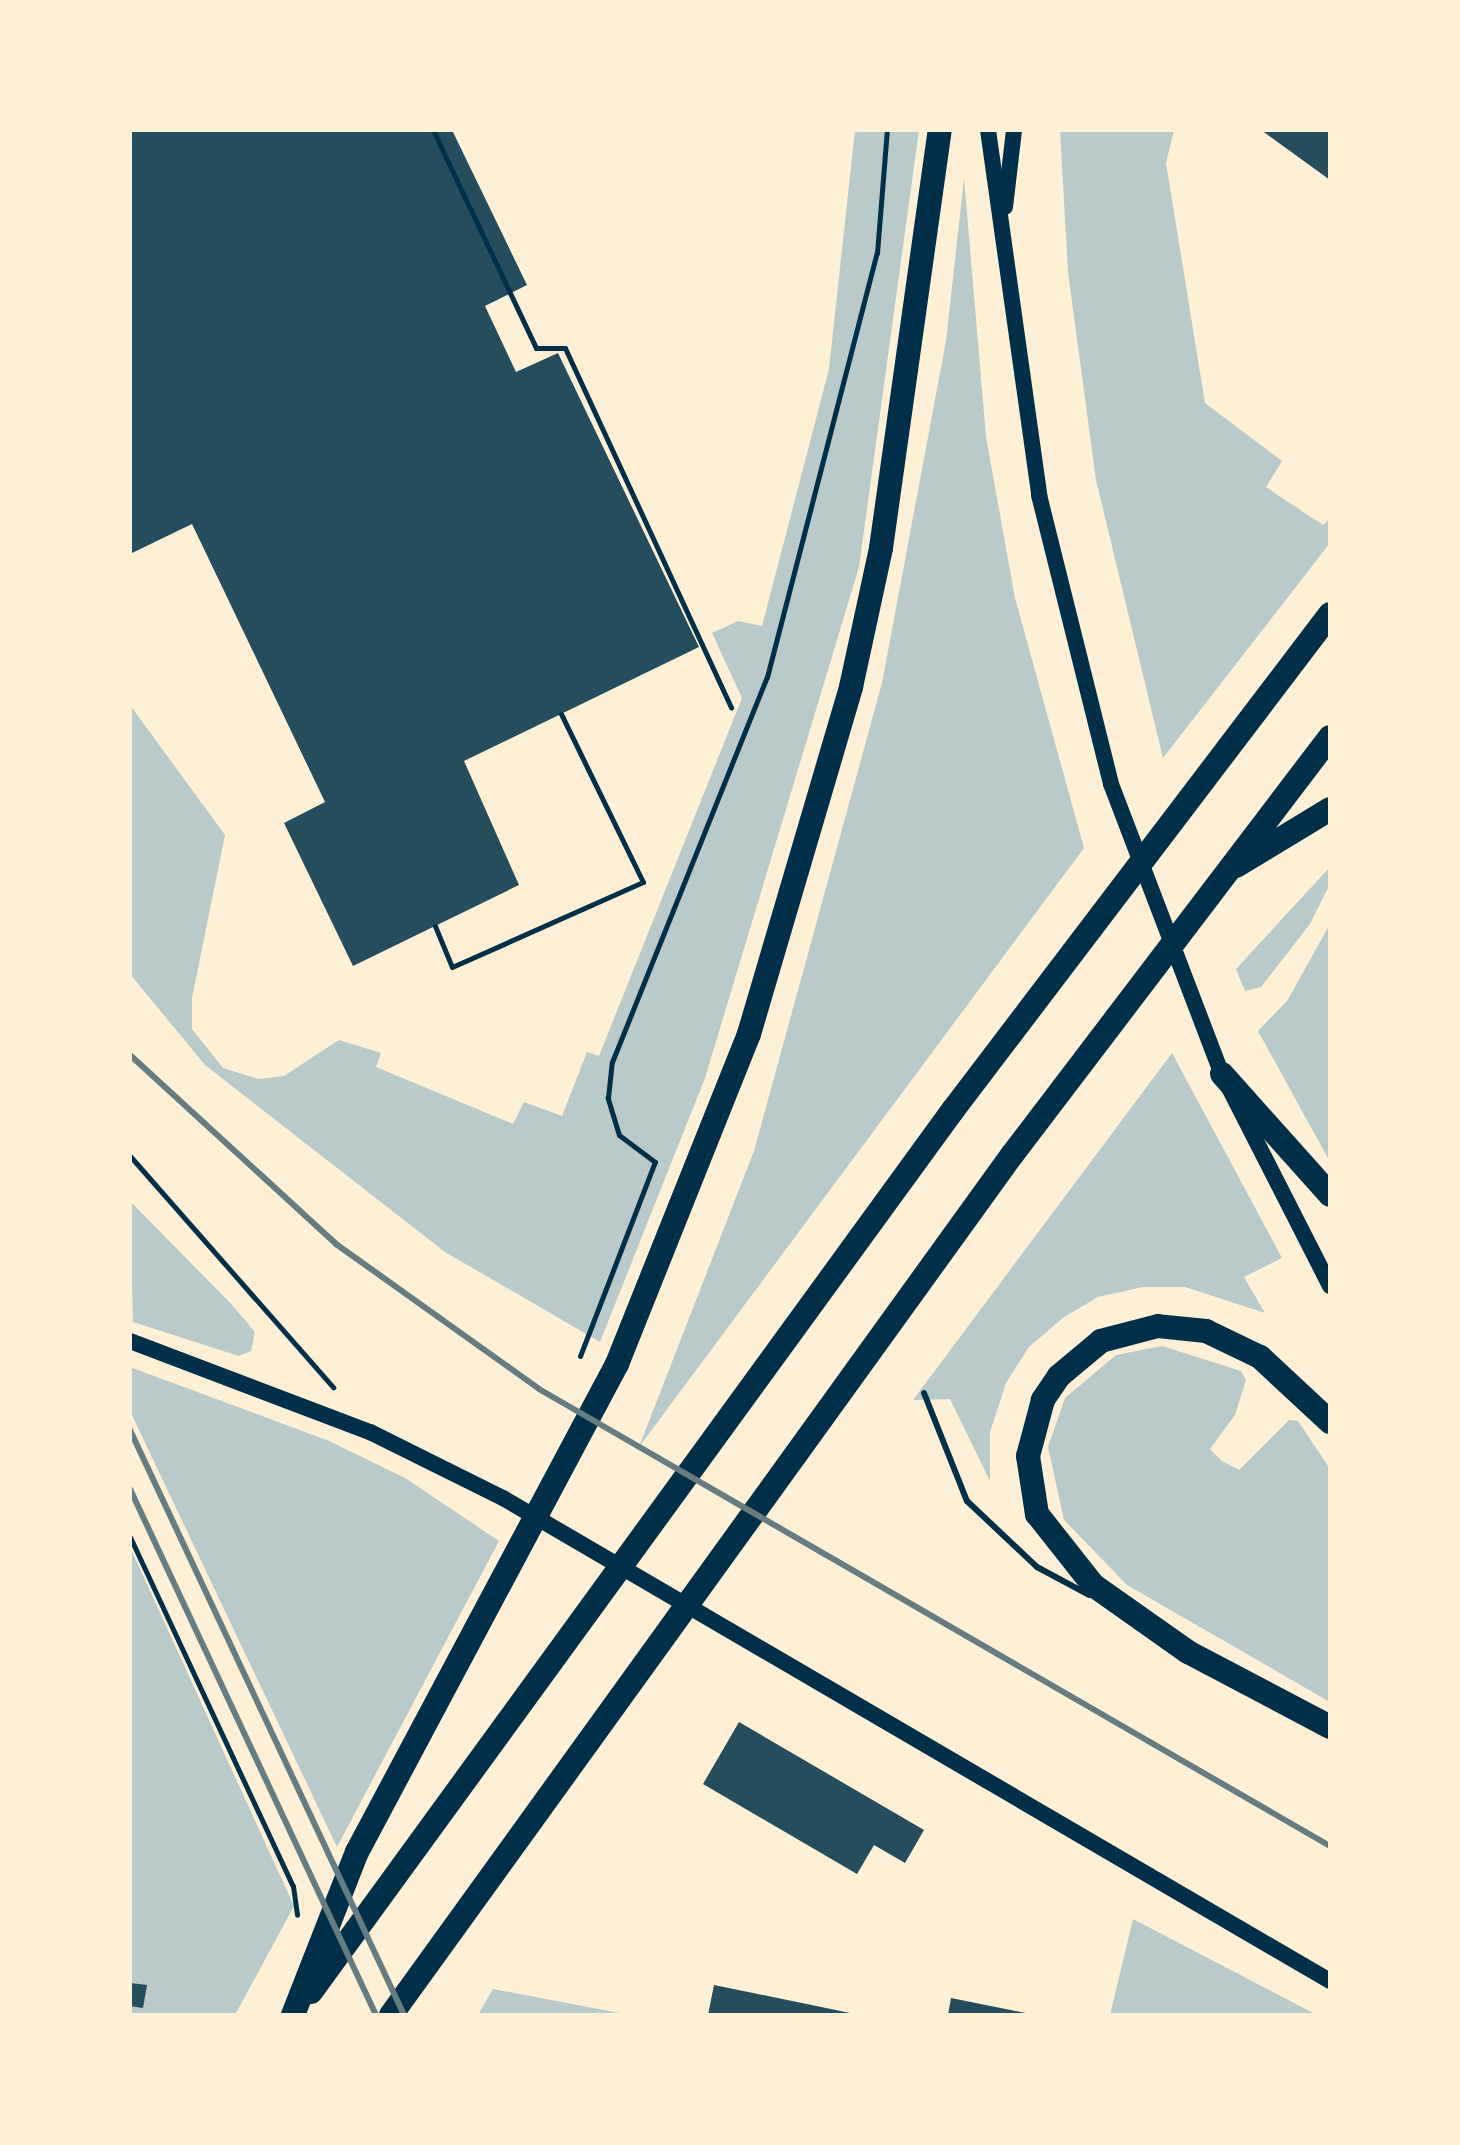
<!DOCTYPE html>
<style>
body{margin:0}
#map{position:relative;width:1460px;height:2145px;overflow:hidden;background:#fdf0d5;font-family:"Varela Round",sans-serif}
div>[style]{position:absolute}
.green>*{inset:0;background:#b9caca}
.building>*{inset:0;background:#264d5e}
.path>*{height:5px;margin:-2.5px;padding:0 2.5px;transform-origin:2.5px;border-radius:2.5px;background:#003049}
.service>*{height:6px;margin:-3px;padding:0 3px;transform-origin:3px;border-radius:3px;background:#003049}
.secondary>*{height:16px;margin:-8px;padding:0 8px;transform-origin:8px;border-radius:8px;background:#003049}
.motorway>*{height:24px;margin:-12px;padding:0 12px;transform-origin:12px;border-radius:12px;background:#003049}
.rail>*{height:6px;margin:-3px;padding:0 3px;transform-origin:3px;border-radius:3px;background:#657d81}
span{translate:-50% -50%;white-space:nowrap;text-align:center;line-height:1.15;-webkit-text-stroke:7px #fdf0d5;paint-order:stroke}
.frame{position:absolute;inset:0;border:132px solid #fdf0d5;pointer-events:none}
</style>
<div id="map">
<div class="green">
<i style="clip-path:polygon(855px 130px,919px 130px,859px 567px,705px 1078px,600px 1342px,445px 1252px,205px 1065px,130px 974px,130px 705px,225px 835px,192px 998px,192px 1029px,223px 1068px,258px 1079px,284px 1076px,339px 1040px,381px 1053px,376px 1067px,513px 1124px,524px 1102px,562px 1116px,587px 1052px,599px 1056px,742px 698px,712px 633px,738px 621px,762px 626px,829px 369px)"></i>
<i style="clip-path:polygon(1060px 130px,1174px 130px,1166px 163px,1205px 403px,1282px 461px,1266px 487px,1323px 525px,1330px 518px,1330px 543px,1163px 758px,1096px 480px,1068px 272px)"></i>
<i style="clip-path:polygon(964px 178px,986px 437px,1015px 598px,1084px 848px,639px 1447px,754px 1151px,882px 683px,946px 341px)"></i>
<i style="clip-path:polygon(1330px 867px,1330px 884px,1310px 924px,1261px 987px,1245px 991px,1236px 969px)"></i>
<i style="clip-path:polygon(1330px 924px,1330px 1162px,1258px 1031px,1287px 1001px)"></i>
<i style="clip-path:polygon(1172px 1053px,1282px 1258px,1244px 1277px,1265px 1313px,1185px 1287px,1143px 1287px,1098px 1297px,1064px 1317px,1029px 1347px,1006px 1383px,990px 1432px,990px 1481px,950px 1399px,913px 1400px)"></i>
<i style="clip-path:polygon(130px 1201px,233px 1306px,255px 1332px,251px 1351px,239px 1356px,133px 1322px)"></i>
<i style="clip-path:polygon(1162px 1346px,1241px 1371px,1246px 1380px,1235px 1415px,1210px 1449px,1222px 1461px,1239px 1470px,1289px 1420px,1298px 1421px,1330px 1469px,1330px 1702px,1127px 1585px,1064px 1520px,1048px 1447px,1065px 1398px,1116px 1355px)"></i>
<i style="clip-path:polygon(130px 1367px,329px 1441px,405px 1478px,499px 1541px,337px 1847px,130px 1411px)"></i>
<i style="clip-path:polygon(130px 1547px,294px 1906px,235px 2015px,130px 2015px)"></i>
<i style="clip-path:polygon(1133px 1919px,1317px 2015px,1110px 2015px)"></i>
<i style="clip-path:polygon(493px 1989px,630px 2015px,478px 2015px)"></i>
</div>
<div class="building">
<i style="clip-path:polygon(130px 130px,452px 130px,527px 285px,485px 306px,516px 372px,558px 353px,699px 647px,464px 761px,519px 885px,353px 966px,284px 823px,325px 802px,192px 524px,130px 554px)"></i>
<i style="clip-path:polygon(1261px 130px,1330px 130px,1330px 180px,1301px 159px)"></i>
<i style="clip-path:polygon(739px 1722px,924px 1830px,905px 1863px,874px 1845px,857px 1874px,703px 1784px)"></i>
<i style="clip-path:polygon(130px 1983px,147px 1985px,143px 2008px,130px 2006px)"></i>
<i style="clip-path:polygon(714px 1985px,855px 2014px,855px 2015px,708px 2015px)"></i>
<i style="clip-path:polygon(951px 1998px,1031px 2014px,1030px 2015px,948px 2015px)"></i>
</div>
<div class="path">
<i style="left:433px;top:130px;width:241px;rotate:64.7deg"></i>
<i style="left:536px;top:348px;width:29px"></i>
<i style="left:565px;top:348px;width:396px;rotate:65.2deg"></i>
<i style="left:435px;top:926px;width:44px;rotate:67.5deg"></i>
<i style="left:452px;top:967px;width:209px;rotate:-24deg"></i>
<i style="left:643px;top:882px;width:187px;rotate:-116deg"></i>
<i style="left:130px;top:1156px;width:308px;rotate:48.7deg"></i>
<i style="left:580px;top:1356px;width:208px;rotate:-68.9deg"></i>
<i style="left:655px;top:1162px;width:45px;rotate:-143.1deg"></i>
<i style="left:619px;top:1135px;width:39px;rotate:-107deg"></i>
<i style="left:608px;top:1098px;width:36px;rotate:-84deg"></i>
<i style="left:612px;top:1062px;width:415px;rotate:-68.1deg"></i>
<i style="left:767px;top:677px;width:438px;rotate:-75.5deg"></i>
<i style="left:877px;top:253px;width:123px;rotate:-85.4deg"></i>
<i style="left:130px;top:1537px;width:385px;rotate:65deg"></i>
<i style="left:293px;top:1886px;width:29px;rotate:82deg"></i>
</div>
<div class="service">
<i style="left:924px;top:1393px;width:116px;rotate:68.3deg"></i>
<i style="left:967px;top:1501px;width:96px;rotate:43.3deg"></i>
<i style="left:1037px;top:1567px;width:59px;rotate:28.3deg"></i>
</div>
<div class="secondary">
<i style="left:988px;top:130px;width:369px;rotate:82deg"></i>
<i style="left:1039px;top:495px;width:298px;rotate:76deg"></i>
<i style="left:1111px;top:784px;width:311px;rotate:69.1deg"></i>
<i style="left:1222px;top:1074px;width:238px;rotate:63deg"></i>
<i style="left:1005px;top:207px;width:78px;rotate:-83.3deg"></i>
<i style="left:130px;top:1341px;width:257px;rotate:20.8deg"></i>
<i style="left:370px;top:1432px;width:148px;rotate:26.4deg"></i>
<i style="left:503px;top:1498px;width:958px;rotate:30.29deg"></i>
</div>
<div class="motorway">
<i style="left:1236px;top:866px;width:110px;rotate:-31.2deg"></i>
<i style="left:1222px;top:1074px;width:162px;rotate:48.2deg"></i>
<i style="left:1330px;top:1422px;width:96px;rotate:-137.1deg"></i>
<i style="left:1260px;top:1357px;width:60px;rotate:-154.3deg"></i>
<i style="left:1206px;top:1331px;width:48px;rotate:-174.1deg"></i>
<i style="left:1158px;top:1326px;width:59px;rotate:165.3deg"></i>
<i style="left:1101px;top:1341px;width:55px;rotate:140.2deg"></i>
<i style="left:1059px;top:1376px;width:29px;rotate:124deg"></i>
<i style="left:1043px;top:1400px;width:58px;rotate:105deg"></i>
<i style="left:1028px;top:1456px;width:59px;rotate:81.2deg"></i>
<i style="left:1037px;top:1514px;width:90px;rotate:51.7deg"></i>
<i style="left:1093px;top:1585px;width:116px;rotate:35.2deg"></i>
<i style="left:1188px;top:1652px;width:161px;rotate:27.8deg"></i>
<i style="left:311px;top:1992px;width:1091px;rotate:-53.95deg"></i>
<i style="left:953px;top:1110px;width:623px;rotate:-52.76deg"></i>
<i style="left:293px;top:2015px;width:175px;rotate:-68.6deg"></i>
<i style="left:357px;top:1852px;width:553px;rotate:-61.95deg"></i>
<i style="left:617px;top:1364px;width:355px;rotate:-68.2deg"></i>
<i style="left:749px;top:1034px;width:362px;rotate:-73.6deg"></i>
<i style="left:851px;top:687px;width:142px;rotate:-77.8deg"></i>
<i style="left:881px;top:548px;width:422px;rotate:-82deg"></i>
<i style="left:391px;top:2015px;width:1061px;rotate:-54.17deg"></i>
<i style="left:1012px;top:1155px;width:525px;rotate:-52.74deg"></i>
</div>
<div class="rail">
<i style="left:130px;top:1055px;width:280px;rotate:42.5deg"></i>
<i style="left:336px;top:1244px;width:249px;rotate:35.5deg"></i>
<i style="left:539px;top:1389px;width:914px;rotate:30.02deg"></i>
<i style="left:130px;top:1430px;width:646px;rotate:64.9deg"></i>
<i style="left:130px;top:1489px;width:581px;rotate:64.94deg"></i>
</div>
<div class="frame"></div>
</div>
